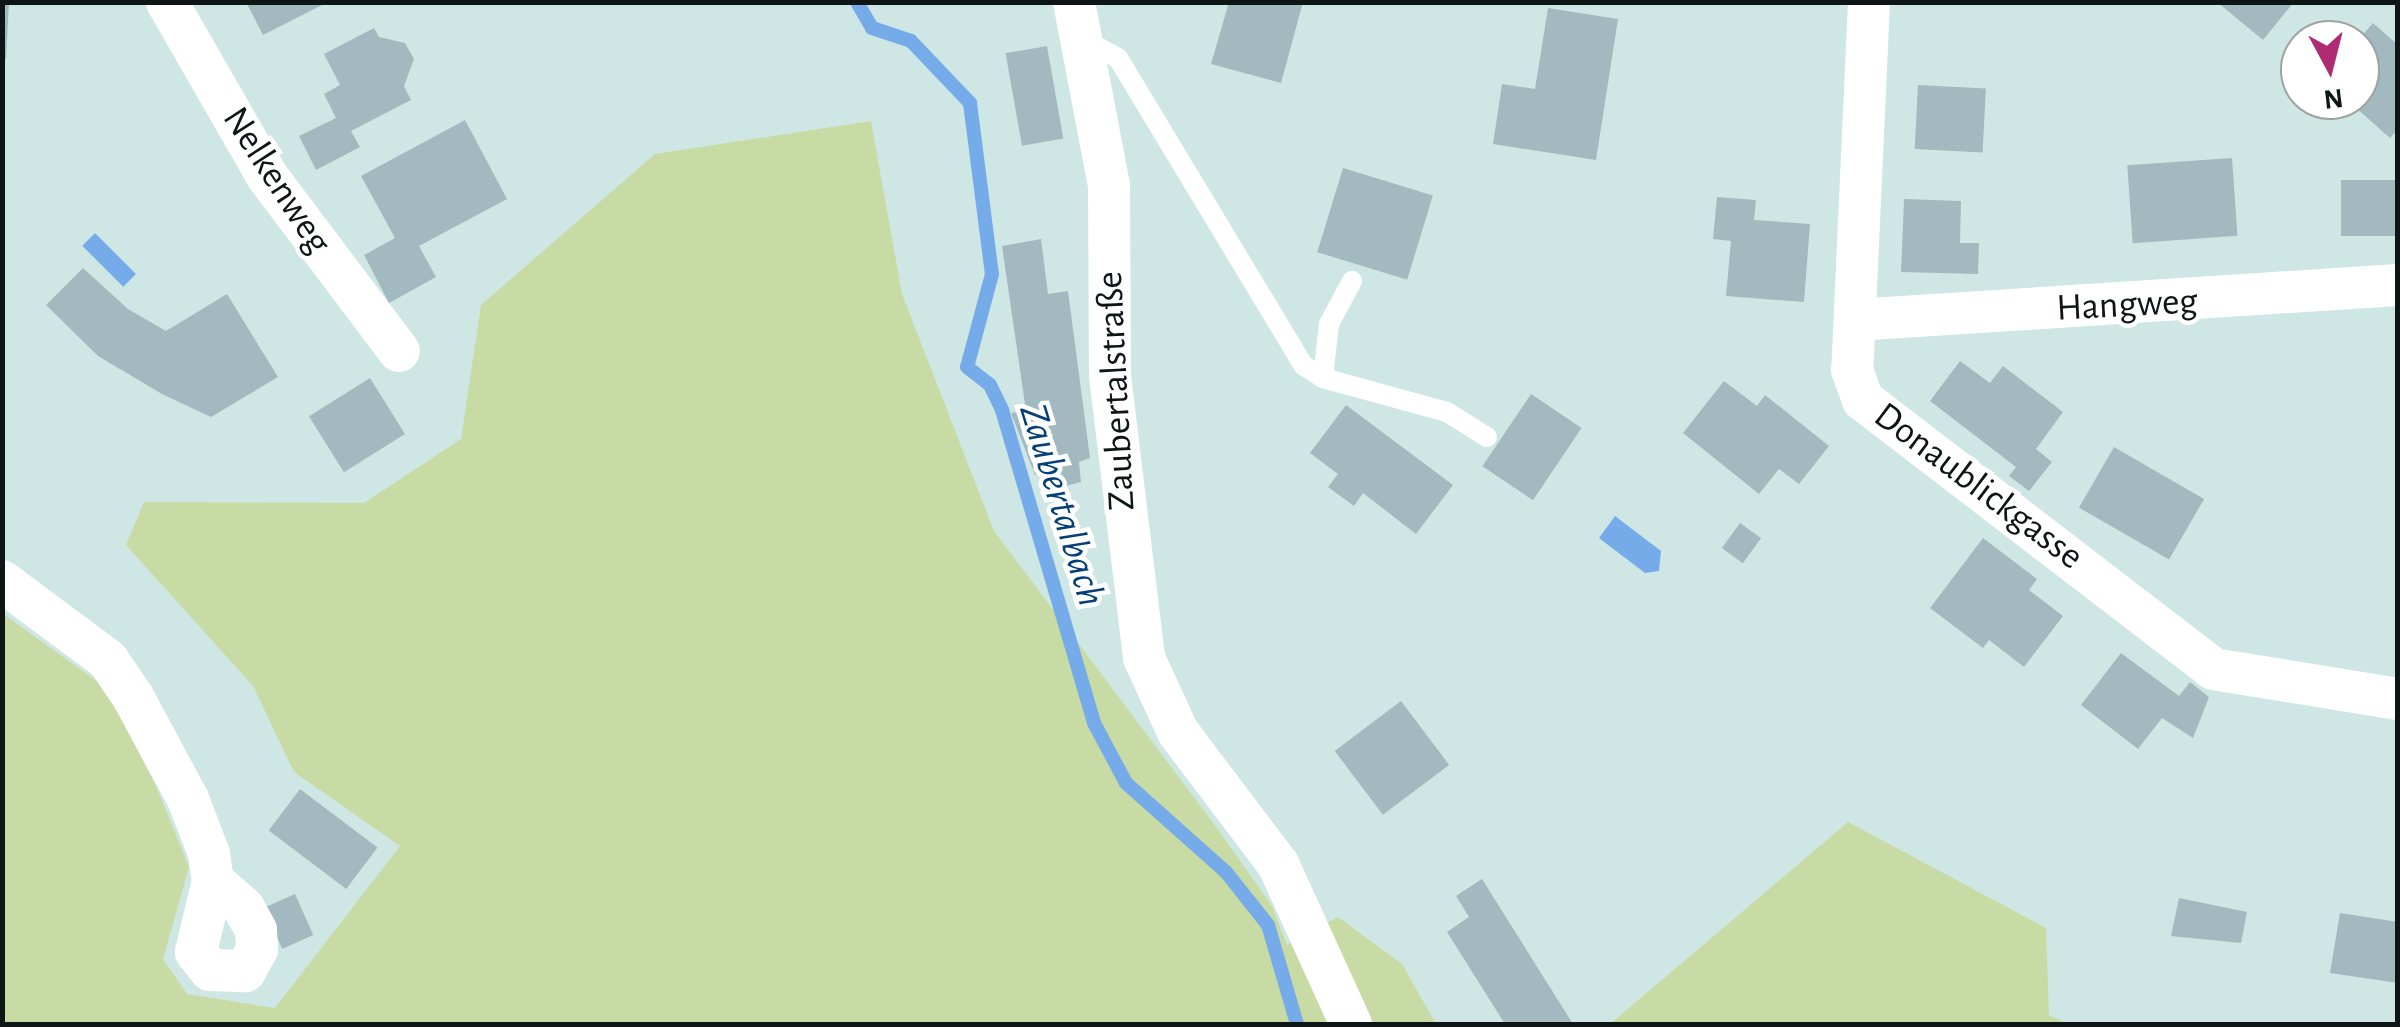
<!DOCTYPE html>
<meta charset="utf-8">
<style>
body{margin:0}
#map{position:relative;width:2400px;height:1027px;overflow:hidden;background:#cee7e4;font-family:"Alegreya Sans",sans-serif}
div>[style]{position:absolute}
.green>*{inset:0;background:#c9dba4}
.water>*{inset:0;background:#76abea;transform-origin:0 0}
.stream>*{height:14px;margin:-7px;padding:0 7px;transform-origin:7px;border-radius:7px;background:#76abea}
.building>*{inset:0;background:#a3b9c0;transform-origin:0 0}
.lane>*{height:20px;margin:-10px;padding:0 10px;transform-origin:10px;border-radius:10px;background:#fff}
.street>*{height:42px;margin:-21px;padding:0 21px;transform-origin:21px;border-radius:21px;background:#fff}
span{translate:-50% -50%;white-space:nowrap;text-align:center;line-height:1.15;-webkit-text-stroke:9px #fff;paint-order:stroke}
.street-label{font-size:38px;color:#0d1615}
.water-label{font-size:40px;color:#043f77;font-style:italic}
.frame{position:absolute;inset:0;border:5px solid #0d1615;pointer-events:none}
.north{position:absolute;left:2280px;top:20px;width:100px;height:100px;box-sizing:border-box;background:#fff;border:2px solid #9ea2a1;border-radius:50%;rotate:173deg;font-size:28px;font-weight:700;line-height:40px;text-align:center;color:#0d1615}
.north::after{content:'';display:block;margin:auto;width:35px;height:45px;background:#af2c75;clip-path:polygon(50% 0,100% 100%,50% 72%,0 100%)}
</style>
<div id="map">
<div class="green">
<i style="clip-path:polygon(871px 121px,902px 294px,994px 531px,1214px 824px,1272px 906px,1287px 945px,1338px 917px,1402px 964px,1436px 1024px,3px 1024px,2px 613px,105px 687px,156px 786px,189px 867px,163px 959px,187px 994px,275px 1008px,400px 846px,294px 772px,253px 686px,126px 545px,144px 502px,364px 503px,461px 439px,481px 305px,655px 154px)"></i>
<i style="clip-path:polygon(1848px 822px,2046px 928px,2049px 1015px,2068px 1024px,1610px 1024px)"></i>
</div>
<div class="water">
<i style="left:95px;top:233px;width:58px;height:18px;rotate:45deg"></i>
<i style="clip-path:polygon(1615px 516px,1661px 551px,1659px 571px,1645px 573px,1599px 538px)"></i>
</div>
<div class="stream">
<i style="left:857px;top:2px;width:30px;rotate:60deg"></i>
<i style="left:872px;top:28px;width:41px;rotate:18.4deg"></i>
<i style="left:911px;top:41px;width:86px;rotate:46.4deg"></i>
<i style="left:970px;top:103px;width:172px;rotate:82.7deg"></i>
<i style="left:992px;top:274px;width:96px;rotate:105deg"></i>
<i style="left:967px;top:367px;width:29px;rotate:38deg"></i>
<i style="left:990px;top:385px;width:28px;rotate:64deg"></i>
<i style="left:1002px;top:410px;width:326px;rotate:73.6deg"></i>
<i style="left:1094px;top:723px;width:68px;rotate:61.9deg"></i>
<i style="left:1126px;top:783px;width:134px;rotate:41.7deg"></i>
<i style="left:1226px;top:872px;width:68px;rotate:51.6deg"></i>
<i style="left:1268px;top:925px;width:103px;rotate:73.7deg"></i>
</div>
<div class="building">
<i style="clip-path:polygon(2px 2px,9px 2px,6px 59px,2px 59px)"></i>
<i style="clip-path:polygon(246px 2px,328px 2px,263px 35px)"></i>
<i style="clip-path:polygon(1229px 2px,1303px 2px,1281px 83px,1211px 64px)"></i>
<i style="clip-path:polygon(2217px 2px,2294px 2px,2263px 40px)"></i>
<i style="clip-path:polygon(1548px 8px,1618px 19px,1596px 160px,1493px 144px,1502px 84px,1535px 89px)"></i>
<i style="clip-path:polygon(2373px 23px,2398px 45px,2398px 129px,2390px 138px,2347px 100px,2360px 100px,2358px 40px)"></i>
<i style="clip-path:polygon(374px 28px,379px 37px,405px 43px,414px 59px,404px 86px,411px 100px,351px 131px,360px 147px,316px 170px,299px 136px,336px 118px,324px 94px,340px 85px,324px 54px)"></i>
<i style="left:1047px;top:46px;width:94px;height:42px;rotate:80deg"></i>
<i style="left:1918px;top:85px;width:68px;height:64px;rotate:3deg"></i>
<i style="clip-path:polygon(465px 120px,507px 199px,419px 246px,436px 277px,389px 303px,364px 255px,395px 238px,361px 176px)"></i>
<i style="left:2232px;top:158px;width:78px;height:105px;rotate:86deg"></i>
<i style="left:1343px;top:168px;width:94px;height:88px;rotate:17deg"></i>
<i style="left:2398px;top:180px;width:56px;height:57px;rotate:90deg"></i>
<i style="clip-path:polygon(1717px 197px,1756px 200px,1754px 220px,1810px 224px,1804px 302px,1726px 296px,1731px 241px,1713px 239px)"></i>
<i style="clip-path:polygon(1904px 199px,1961px 201px,1960px 243px,1979px 243px,1978px 274px,1901px 272px)"></i>
<i style="clip-path:polygon(1041px 239px,1048px 294px,1068px 291px,1090px 458px,1079px 462px,1081px 482px,1053px 489px,1051px 470px,1035px 475px,1011px 413px,1026px 411px,1002px 246px)"></i>
<i style="clip-path:polygon(83px 268px,128px 309px,166px 331px,227px 294px,278px 377px,211px 417px,162px 394px,98px 356px,46px 305px)"></i>
<i style="clip-path:polygon(1960px 361px,1990px 383px,2003px 366px,2063px 412px,2036px 449px,2052px 462px,2029px 491px,2009px 476px,2016px 467px,1930px 401px)"></i>
<i style="left:370px;top:378px;width:66px;height:72px;rotate:58deg"></i>
<i style="clip-path:polygon(1724px 381px,1757px 406px,1765px 395px,1829px 446px,1799px 484px,1779px 469px,1759px 494px,1683px 433px)"></i>
<i style="left:1531px;top:394px;width:61px;height:87px;rotate:34deg"></i>
<i style="clip-path:polygon(1346px 405px,1453px 485px,1416px 534px,1363px 493px,1354px 506px,1328px 487px,1338px 474px,1310px 453px)"></i>
<i style="left:2114px;top:447px;width:104px;height:70px;rotate:30deg"></i>
<i style="left:1740px;top:523px;width:26px;height:31px;rotate:36deg"></i>
<i style="clip-path:polygon(1983px 538px,2037px 579px,2029px 590px,2063px 616px,2024px 667px,1989px 640px,1983px 648px,1930px 608px)"></i>
<i style="clip-path:polygon(2121px 653px,2179px 696px,2190px 682px,2209px 697px,2193px 738px,2162px 718px,2138px 749px,2081px 705px)"></i>
<i style="left:1401px;top:701px;width:80px;height:83px;rotate:53deg"></i>
<i style="left:300px;top:789px;width:97px;height:52px;rotate:37deg"></i>
<i style="clip-path:polygon(1482px 879px,1573px 1024px,1505px 1024px,1447px 932px,1469px 917px,1456px 896px)"></i>
<i style="left:295px;top:894px;width:45px;height:34px;rotate:66deg"></i>
<i style="clip-path:polygon(2179px 898px,2247px 912px,2241px 943px,2171px 936px)"></i>
<i style="clip-path:polygon(2340px 913px,2398px 922px,2398px 983px,2330px 973px)"></i>
</div>
<div class="lane">
<i style="left:1085px;top:49px;width:11px;rotate:-15deg"></i>
<i style="left:1096px;top:46px;width:25px;rotate:29deg"></i>
<i style="left:1118px;top:58px;width:358px;rotate:58.9deg"></i>
<i style="left:1303px;top:365px;width:24px;rotate:33deg"></i>
<i style="left:1323px;top:378px;width:129px;rotate:15.3deg"></i>
<i style="left:1447px;top:412px;width:47px;rotate:32deg"></i>
<i style="left:1323px;top:378px;width:54px;rotate:-83.7deg"></i>
<i style="left:1329px;top:324px;width:49px;rotate:-61.9deg"></i>
</div>
<div class="street">
<i style="left:167px;top:2px;width:201px;rotate:60.1deg"></i>
<i style="left:267px;top:176px;width:219px;rotate:53deg"></i>
<i style="left:1074px;top:2px;width:186px;rotate:79.2deg"></i>
<i style="left:1109px;top:185px;width:191px;rotate:89.7deg"></i>
<i style="left:1110px;top:376px;width:284px;rotate:83.1deg"></i>
<i style="left:1144px;top:658px;width:81px;rotate:65.3deg"></i>
<i style="left:1178px;top:732px;width:166px;rotate:52.9deg"></i>
<i style="left:1278px;top:864px;width:176px;rotate:65.5deg"></i>
<i style="left:1869px;top:2px;width:368px;rotate:92.6deg"></i>
<i style="left:1852px;top:370px;width:32px;rotate:70deg"></i>
<i style="left:1863px;top:400px;width:441px;rotate:37.5deg"></i>
<i style="left:2213px;top:669px;width:187px;rotate:9.2deg"></i>
<i style="left:1855px;top:320px;width:544px;rotate:-3.69deg"></i>
<i style="left:2px;top:581px;width:132px;rotate:36.7deg"></i>
<i style="left:108px;top:660px;width:45px;rotate:56deg"></i>
<i style="left:133px;top:697px;width:116px;rotate:61.7deg"></i>
<i style="left:188px;top:799px;width:59px;rotate:69.1deg"></i>
<i style="left:209px;top:854px;width:27px;rotate:82deg"></i>
<i style="left:213px;top:881px;width:73px;rotate:103.5deg"></i>
<i style="left:196px;top:952px;width:23px;rotate:52deg"></i>
<i style="left:210px;top:970px;width:35px;rotate:2deg"></i>
<i style="left:245px;top:971px;width:25px;rotate:-61deg"></i>
<i style="left:257px;top:949px;width:19px;rotate:-93deg"></i>
<i style="left:256px;top:930px;width:25px;rotate:-119deg"></i>
<i style="left:244px;top:908px;width:41px;rotate:-138.9deg"></i>
</div>
<div class="street-label">
<span style="left:276px;top:181px;rotate:57deg">Nelkenweg</span>
<span style="left:2127px;top:306px;rotate:-3deg">Hangweg</span>
<span style="left:1117px;top:391px;rotate:-93deg">Zaubertalstraße</span>
<span style="left:1978px;top:487px;rotate:37deg">Donaublickgasse</span>
</div>
<div class="water-label">
<span style="left:1062px;top:505px;rotate:73deg">Zaubertalbach</span>
</div>
<div class="frame"></div>
<div class="north">N</div>
</div>
